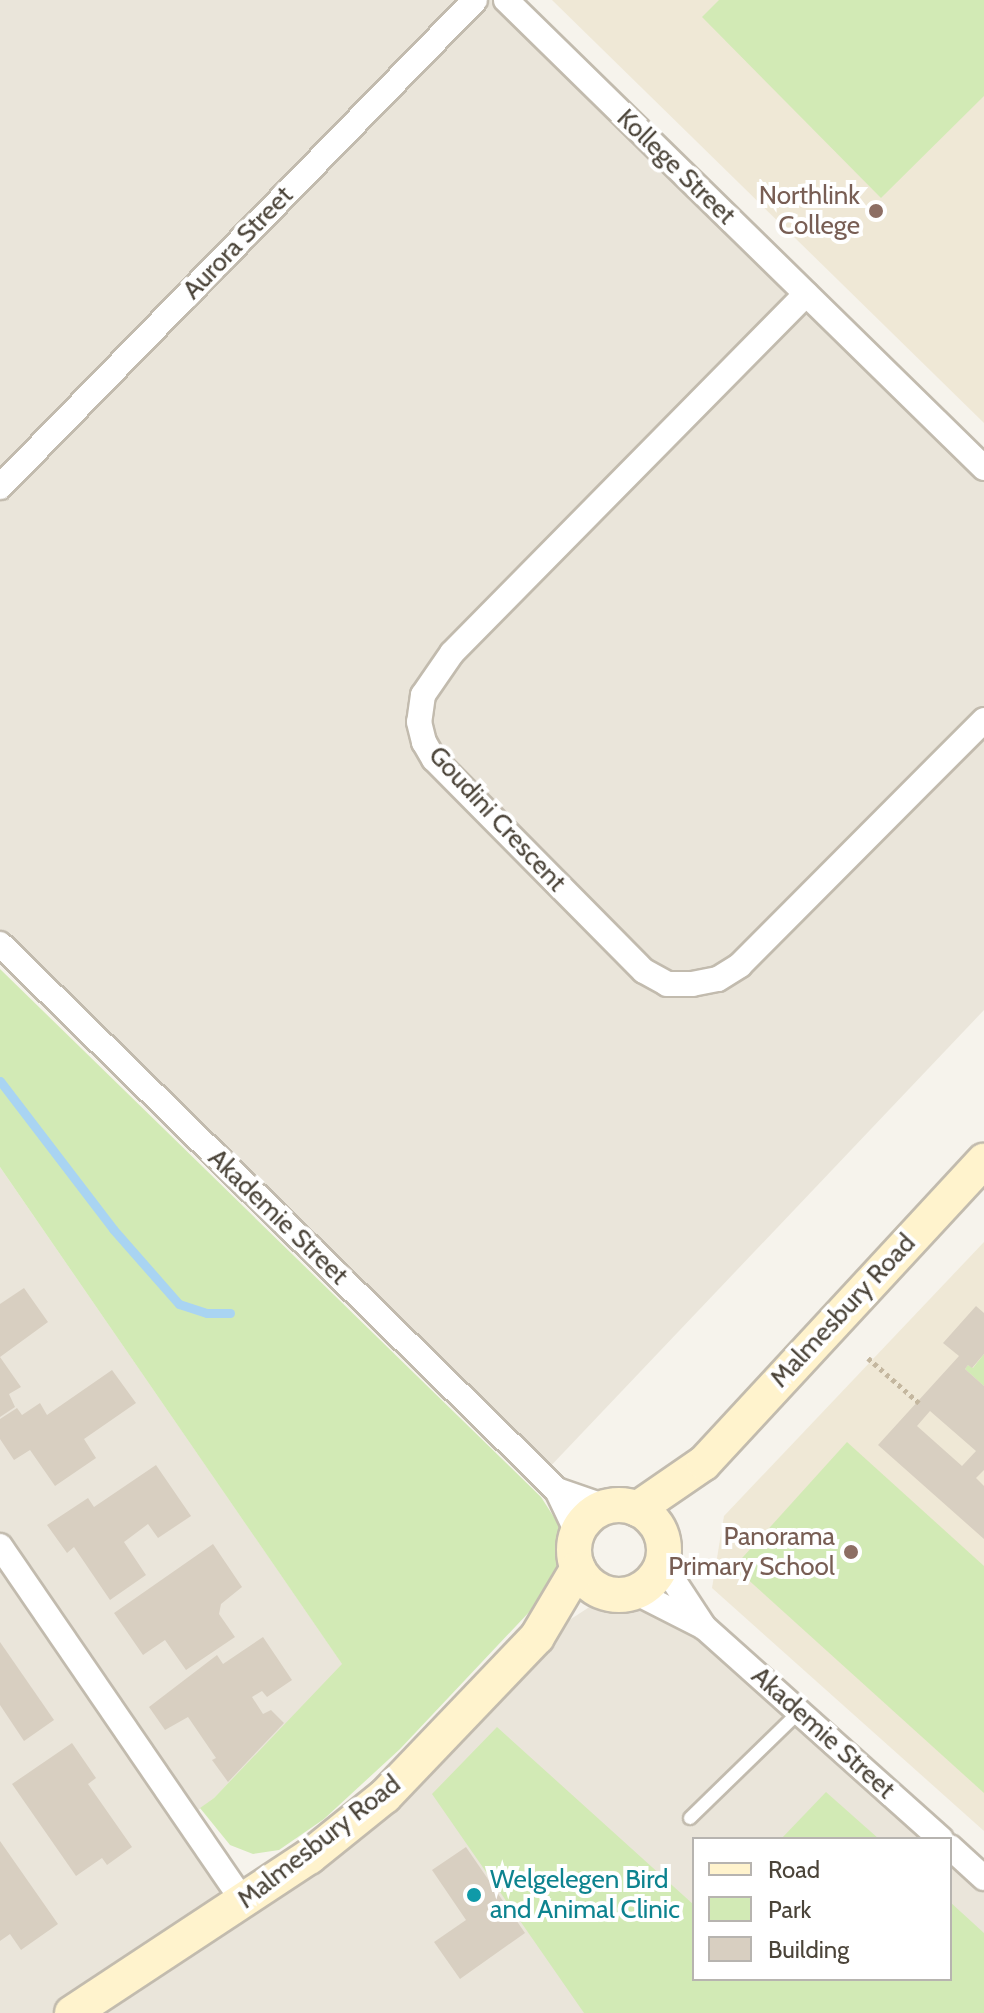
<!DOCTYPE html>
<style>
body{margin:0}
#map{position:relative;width:984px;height:2013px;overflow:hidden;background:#f6f3ec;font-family:Cabin,sans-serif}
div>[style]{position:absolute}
.residential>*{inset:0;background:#eae5da}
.education>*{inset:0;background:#efe8d6}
.green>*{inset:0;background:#d2eab5}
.stream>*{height:9px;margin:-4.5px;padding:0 4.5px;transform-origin:4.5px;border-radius:4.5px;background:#a9d4f2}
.building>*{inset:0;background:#d8cfc1}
.path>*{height:5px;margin-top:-2.5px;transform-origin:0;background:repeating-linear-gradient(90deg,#c4b79f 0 4px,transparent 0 8px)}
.roads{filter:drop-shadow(2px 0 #c2bbae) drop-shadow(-2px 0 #c2bbae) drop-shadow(0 2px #c2bbae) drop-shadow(0 -2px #c2bbae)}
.lane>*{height:12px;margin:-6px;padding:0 6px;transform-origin:6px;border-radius:6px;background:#fff}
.street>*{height:24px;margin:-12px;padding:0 12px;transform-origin:12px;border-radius:12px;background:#fff}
.secondary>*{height:34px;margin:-17px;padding:0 17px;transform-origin:17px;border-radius:17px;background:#fff3cd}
.secondary>.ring{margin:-17px;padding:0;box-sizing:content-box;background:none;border:34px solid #fff3cd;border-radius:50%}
.dots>*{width:22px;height:22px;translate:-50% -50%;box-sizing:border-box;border:4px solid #fff;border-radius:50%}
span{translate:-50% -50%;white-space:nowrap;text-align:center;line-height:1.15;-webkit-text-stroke:8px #fff;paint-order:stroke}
.street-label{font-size:26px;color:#4b4439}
.education-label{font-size:26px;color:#785e54}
.right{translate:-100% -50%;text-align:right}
.culture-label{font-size:26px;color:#0d838f}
.left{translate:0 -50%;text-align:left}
.legend{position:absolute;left:692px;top:1837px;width:260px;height:144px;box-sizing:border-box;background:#fff;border:2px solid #b7b4b0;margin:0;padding:10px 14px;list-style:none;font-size:24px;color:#4b4439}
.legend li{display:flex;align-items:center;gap:16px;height:40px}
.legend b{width:40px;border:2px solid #b7b4b0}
</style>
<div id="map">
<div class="residential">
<i style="clip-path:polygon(0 0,503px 0,984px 471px,984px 1010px,545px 1472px,0 940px)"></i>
<i style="clip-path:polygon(0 1167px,343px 1665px,214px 1798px,189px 1817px,250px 1906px,540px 1639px,608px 1595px,635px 1594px,704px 1629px,939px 1839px,694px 1839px,694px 1979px,950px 1979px,950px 1849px,984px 1880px,984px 2013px,0 2013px)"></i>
</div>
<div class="education">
<i style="clip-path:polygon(552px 0,984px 0,984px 423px)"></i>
<i style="clip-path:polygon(984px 1242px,984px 1831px,712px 1588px,724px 1516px)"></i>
</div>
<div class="green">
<i style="clip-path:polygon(719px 0,984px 0,984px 96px,881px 198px,702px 17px)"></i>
<i style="clip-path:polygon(0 969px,541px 1497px,559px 1525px,562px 1559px,548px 1592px,400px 1749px,324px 1819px,279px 1850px,253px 1854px,230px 1845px,200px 1808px,214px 1798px,342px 1664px,0 1167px)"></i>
<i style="clip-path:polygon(984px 1354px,984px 1386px,965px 1369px,968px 1365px,973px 1368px)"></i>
<i style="clip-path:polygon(847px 1442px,984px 1566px,984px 1793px,734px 1567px)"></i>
<i style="clip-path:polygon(497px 1727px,694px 1905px,694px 1979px,950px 1979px,950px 1902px,984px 1933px,984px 2013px,584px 2013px,432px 1794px)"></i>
<i style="clip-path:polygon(826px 1792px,879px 1839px,781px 1839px)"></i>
</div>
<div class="stream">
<i style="left:0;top:1081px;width:186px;rotate:52.6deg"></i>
<i style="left:113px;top:1229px;width:100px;rotate:48.7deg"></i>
<i style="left:179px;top:1304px;width:29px;rotate:18deg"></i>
<i style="left:207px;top:1313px;width:23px"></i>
</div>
<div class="building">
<i style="clip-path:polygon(24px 1288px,48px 1322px,0 1357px,21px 1387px,9px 1394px,15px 1407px,0 1417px,0 1304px)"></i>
<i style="clip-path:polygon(evenodd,976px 1306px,984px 1313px,984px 1354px,972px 1368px,968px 1365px,965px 1369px,984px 1386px,984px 1470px,976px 1478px,984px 1486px,984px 1539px,878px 1445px,959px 1356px,943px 1343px,976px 1306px,930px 1411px,976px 1451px,962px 1466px,917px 1426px,930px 1411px)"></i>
<i style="clip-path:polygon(112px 1370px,136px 1403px,84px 1439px,96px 1458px,55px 1486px,30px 1450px,14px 1460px,0 1439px,0 1419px,17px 1408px,22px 1415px,40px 1403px,47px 1415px)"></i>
<i style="clip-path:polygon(156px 1465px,191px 1516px,158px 1538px,148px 1524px,124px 1542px,146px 1575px,110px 1600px,74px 1547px,67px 1553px,47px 1525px,88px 1498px,94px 1507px)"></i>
<i style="clip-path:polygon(213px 1544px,242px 1587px,221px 1604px,219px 1614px,235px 1637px,186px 1670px,165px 1640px,143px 1655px,114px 1613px)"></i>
<i style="clip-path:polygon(263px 1637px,292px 1680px,267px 1697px,262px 1691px,252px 1697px,263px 1714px,271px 1710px,284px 1723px,228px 1782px,212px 1760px,216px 1758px,188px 1717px,165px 1730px,149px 1707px,217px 1655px,223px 1664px)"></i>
<i style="clip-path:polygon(0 1642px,54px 1720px,24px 1741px,0 1705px)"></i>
<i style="clip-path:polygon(72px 1743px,96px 1778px,88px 1784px,132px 1847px,107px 1865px,102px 1858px,76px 1876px,12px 1784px)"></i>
<i style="clip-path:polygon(0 1841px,58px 1924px,21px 1950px,10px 1934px,0 1941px)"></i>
<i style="clip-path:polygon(466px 1847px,525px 1933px,460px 1979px,434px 1942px,466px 1920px,432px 1870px)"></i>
</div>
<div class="path">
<i style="left:868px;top:1358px;width:68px;rotate:41.4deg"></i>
</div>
<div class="roads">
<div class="lane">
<i style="left:690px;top:1818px;width:152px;rotate:-44.2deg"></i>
</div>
<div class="street">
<i style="left:506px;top:0;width:669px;rotate:44.39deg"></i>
<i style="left:806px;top:294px;width:504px;rotate:134.6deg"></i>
<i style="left:452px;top:653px;width:51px;rotate:124.6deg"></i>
<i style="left:423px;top:695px;width:27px;rotate:98deg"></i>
<i style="left:419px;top:722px;width:21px;rotate:76deg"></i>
<i style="left:424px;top:742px;width:20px;rotate:60deg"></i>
<i style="left:434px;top:759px;width:298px;rotate:45.3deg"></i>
<i style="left:644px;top:971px;width:26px;rotate:29deg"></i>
<i style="left:667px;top:984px;width:25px"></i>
<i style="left:692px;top:984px;width:26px;rotate:-11deg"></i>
<i style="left:718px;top:979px;width:26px;rotate:-32deg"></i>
<i style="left:740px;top:965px;width:346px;rotate:-45.1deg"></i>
<i style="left:0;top:487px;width:680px;rotate:-45.71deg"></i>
<i style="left:0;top:944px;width:780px;rotate:44.43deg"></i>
<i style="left:557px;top:1490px;width:49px;rotate:64.5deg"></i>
<i style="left:557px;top:1490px;width:52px;rotate:19.1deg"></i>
<i style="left:0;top:1546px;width:432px;rotate:55.6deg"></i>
<i style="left:662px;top:1563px;width:77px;rotate:56.7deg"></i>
<i style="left:704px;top:1627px;width:318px;rotate:41.8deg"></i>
<i style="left:635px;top:1592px;width:75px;rotate:26.9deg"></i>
<i style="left:950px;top:1847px;width:46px;rotate:42.4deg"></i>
</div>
<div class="secondary">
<i class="ring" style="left:574px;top:1505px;width:56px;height:56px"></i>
<i style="left:637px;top:1509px;width:81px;rotate:-34.5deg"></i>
<i style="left:704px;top:1463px;width:412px;rotate:-47.2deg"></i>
<i style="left:72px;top:2013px;width:284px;rotate:-33.4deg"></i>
<i style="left:309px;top:1857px;width:97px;rotate:-38.8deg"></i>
<i style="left:385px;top:1796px;width:220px;rotate:-46.3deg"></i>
<i style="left:537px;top:1637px;width:80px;rotate:-59.3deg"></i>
</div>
</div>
<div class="dots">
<i style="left:876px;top:211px;background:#8d6e63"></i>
<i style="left:851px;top:1552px;background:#8d6e63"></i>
<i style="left:474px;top:1895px;background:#0f9aa8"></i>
</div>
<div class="street-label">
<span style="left:676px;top:167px;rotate:44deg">Kollege Street</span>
<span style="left:238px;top:243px;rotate:-46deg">Aurora Street</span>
<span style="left:497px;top:819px;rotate:47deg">Goudini Crescent</span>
<span style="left:278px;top:1217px;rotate:44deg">Akademie Street</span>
<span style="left:843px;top:1311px;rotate:-47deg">Malmesbury Road</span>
<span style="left:823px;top:1733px;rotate:42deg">Akademie Street</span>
<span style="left:319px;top:1842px;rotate:-38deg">Malmesbury Road</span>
</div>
<div class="education-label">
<span class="right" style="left:860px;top:211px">Northlink<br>College</span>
<span class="right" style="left:835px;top:1552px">Panorama<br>Primary School</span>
</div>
<div class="culture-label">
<span class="left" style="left:490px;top:1895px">Welgelegen Bird<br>and Animal Clinic</span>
</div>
<ul class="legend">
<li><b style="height:10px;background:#fff3cd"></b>Road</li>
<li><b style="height:22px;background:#d2eab5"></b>Park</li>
<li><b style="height:22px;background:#d8cfc1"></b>Building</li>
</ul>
</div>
